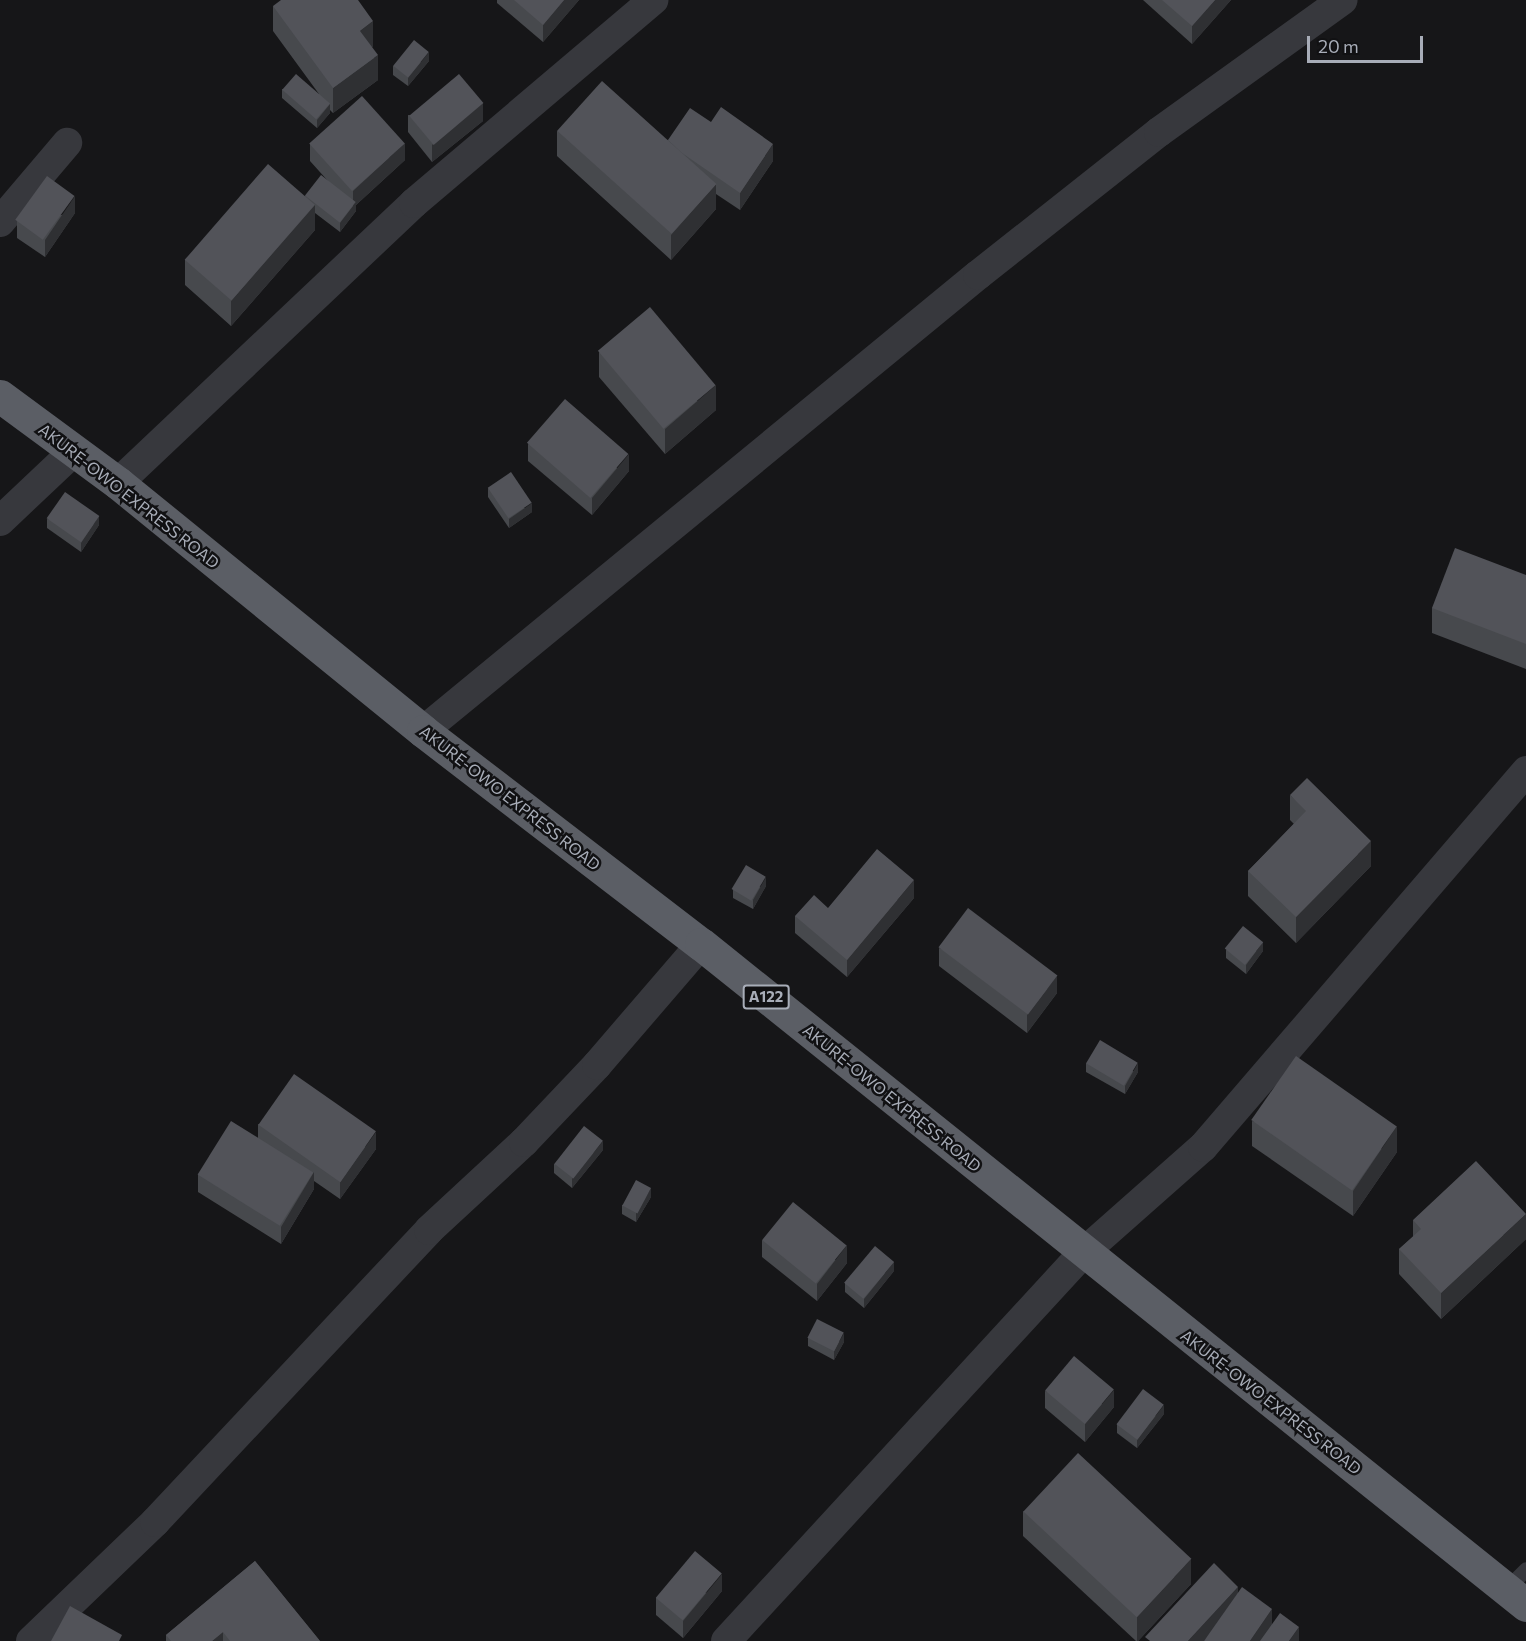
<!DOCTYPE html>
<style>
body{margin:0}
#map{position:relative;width:1526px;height:1641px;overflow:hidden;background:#161618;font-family:Commissioner,sans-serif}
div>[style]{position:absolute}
.service>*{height:15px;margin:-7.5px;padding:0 7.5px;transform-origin:7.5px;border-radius:7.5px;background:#37383d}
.minor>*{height:30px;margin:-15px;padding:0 15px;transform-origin:15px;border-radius:15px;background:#37383d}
.trunk>*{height:33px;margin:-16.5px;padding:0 16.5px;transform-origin:16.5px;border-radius:16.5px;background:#5b5e65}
.wall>*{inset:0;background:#47494d}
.shaded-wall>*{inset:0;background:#2f3033}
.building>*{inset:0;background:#525359;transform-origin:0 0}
span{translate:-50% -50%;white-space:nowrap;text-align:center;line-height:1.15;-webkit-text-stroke:5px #111113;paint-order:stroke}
.shield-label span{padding:2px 4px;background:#111113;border:2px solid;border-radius:4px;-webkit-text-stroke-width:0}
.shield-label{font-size:15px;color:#a8adb8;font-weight:700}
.street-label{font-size:16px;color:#a8adb8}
.scale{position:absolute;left:1307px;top:36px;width:116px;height:27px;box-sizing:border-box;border:3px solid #a8adb8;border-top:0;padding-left:8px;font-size:18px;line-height:21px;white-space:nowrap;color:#a8adb8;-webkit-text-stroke:4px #111113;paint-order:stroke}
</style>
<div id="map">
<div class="service">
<i style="left:1506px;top:1589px;width:28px;rotate:-45deg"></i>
</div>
<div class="minor">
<i style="left:0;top:222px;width:104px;rotate:-49.7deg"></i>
<i style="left:118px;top:483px;width:407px;rotate:-43.4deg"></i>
<i style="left:414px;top:203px;width:314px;rotate:-40.3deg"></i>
<i style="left:0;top:521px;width:99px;rotate:-43.4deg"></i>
<i style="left:423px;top:731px;width:718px;rotate:-39.41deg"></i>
<i style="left:978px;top:275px;width:231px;rotate:-38.3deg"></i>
<i style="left:1159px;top:132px;width:226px;rotate:-35.7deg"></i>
<i style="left:31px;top:1641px;width:172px;rotate:-43.8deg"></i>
<i style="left:155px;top:1522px;width:400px;rotate:-46.8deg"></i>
<i style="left:429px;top:1230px;width:129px;rotate:-42.8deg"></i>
<i style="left:524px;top:1142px;width:106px;rotate:-46.5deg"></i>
<i style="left:597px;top:1065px;width:160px;rotate:-49.3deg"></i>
<i style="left:726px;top:1641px;width:527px;rotate:-47.38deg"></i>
<i style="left:1083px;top:1253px;width:160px;rotate:-41.5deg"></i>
<i style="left:1203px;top:1147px;width:496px;rotate:-49.3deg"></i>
</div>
<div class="trunk">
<i style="left:0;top:396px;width:147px;rotate:36.4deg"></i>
<i style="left:118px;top:483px;width:393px;rotate:39.1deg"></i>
<i style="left:423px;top:731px;width:350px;rotate:37.5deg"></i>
<i style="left:701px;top:944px;width:1057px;rotate:38.7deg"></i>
</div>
<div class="wall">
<i style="clip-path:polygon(497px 0,579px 0,543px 42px,497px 3px)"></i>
<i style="clip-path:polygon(1143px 0,1231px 0,1192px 44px)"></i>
<i style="clip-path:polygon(273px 6px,373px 46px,372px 47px,378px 80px,333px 113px,330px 110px,330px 113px,317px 128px,282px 98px,282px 89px,319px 94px,273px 31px)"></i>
<i style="clip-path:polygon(429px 61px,408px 86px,393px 75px,393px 66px)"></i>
<i style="clip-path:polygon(408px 115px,483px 121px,432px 162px,408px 132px)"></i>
<i style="clip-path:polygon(711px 122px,773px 161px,740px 210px,716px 194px,716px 209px,671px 260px,557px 156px,557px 131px,668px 140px)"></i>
<i style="clip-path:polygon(310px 144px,405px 160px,356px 205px,356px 211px,340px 232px,315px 213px,315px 230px,231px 326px,185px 285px,185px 260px,305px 196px,328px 181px,310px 161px)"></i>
<i style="clip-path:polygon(75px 213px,45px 257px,17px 238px,17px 221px)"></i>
<i style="clip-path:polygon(599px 352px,716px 410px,665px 454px,599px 377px)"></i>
<i style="clip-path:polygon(528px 444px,629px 471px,592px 515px,528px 461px)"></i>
<i style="clip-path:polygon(488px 488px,532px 512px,509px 528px,488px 497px)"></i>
<i style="clip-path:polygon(47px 519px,99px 525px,81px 552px,47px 528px)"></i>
<i style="clip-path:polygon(1526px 575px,1526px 669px,1432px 633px,1432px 608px)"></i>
<i style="clip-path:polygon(1290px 795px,1371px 866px,1296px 943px,1248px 896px,1248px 871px,1294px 824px,1290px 820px)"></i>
<i style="clip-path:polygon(766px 886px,753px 909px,733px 898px,733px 890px)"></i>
<i style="clip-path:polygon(914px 898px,847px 977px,795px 933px,795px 916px,828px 908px)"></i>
<i style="clip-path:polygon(939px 948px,1057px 993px,1027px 1033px,939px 966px)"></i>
<i style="clip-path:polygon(1226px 950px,1263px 951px,1246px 974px,1226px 958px)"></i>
<i style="clip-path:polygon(1086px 1063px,1138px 1072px,1125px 1094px,1086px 1072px)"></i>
<i style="clip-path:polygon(1252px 1121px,1397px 1152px,1353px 1216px,1252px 1146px)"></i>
<i style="clip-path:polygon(258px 1124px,376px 1149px,340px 1199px,314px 1181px,314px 1189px,281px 1244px,198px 1192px,198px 1175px,258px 1138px)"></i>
<i style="clip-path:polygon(603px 1150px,572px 1188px,554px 1173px,554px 1164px)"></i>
<i style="clip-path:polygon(651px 1197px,636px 1222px,622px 1214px,622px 1205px)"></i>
<i style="clip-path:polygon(1413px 1220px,1526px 1239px,1441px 1319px,1399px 1274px,1399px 1249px,1413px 1237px)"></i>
<i style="clip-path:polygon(762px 1240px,847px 1263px,817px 1301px,762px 1257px)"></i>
<i style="clip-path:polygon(894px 1271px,864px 1308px,845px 1292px,845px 1283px)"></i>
<i style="clip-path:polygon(808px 1338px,844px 1342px,834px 1360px,808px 1346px)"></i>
<i style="clip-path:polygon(1045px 1391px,1114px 1407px,1085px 1442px,1045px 1408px)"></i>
<i style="clip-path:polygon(1164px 1414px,1137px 1448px,1117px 1433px,1117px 1424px)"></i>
<i style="clip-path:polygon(1023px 1511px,1191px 1584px,1138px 1641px,1136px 1641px,1023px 1536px)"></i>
<i style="clip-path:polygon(255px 1561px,320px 1641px,166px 1641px,166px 1635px)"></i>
<i style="clip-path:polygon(722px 1591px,683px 1638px,656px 1615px,656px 1598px)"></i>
</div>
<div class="shaded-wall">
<i style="clip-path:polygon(564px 0,579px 0,543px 42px,543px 25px)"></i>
<i style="clip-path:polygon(1215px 0,1231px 0,1192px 44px,1192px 26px)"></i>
<i style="clip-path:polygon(373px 21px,373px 46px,360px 56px,360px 31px)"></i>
<i style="clip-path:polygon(429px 52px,429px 61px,408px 86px,408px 78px)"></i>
<i style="clip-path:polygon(378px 55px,378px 80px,333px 113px,333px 88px)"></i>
<i style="clip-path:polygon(483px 103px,483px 121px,432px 162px,432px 145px)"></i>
<i style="clip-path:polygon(330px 104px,330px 113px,317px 128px,317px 120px)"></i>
<i style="clip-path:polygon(405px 143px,405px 160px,356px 205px,356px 211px,340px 232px,340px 223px,353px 206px,353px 191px)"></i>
<i style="clip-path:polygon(773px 144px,773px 161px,740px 210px,740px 193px)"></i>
<i style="clip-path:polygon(716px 184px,716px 209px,671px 260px,671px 235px)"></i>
<i style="clip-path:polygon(75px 196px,75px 213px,45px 257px,45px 240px)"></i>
<i style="clip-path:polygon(315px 205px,315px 230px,231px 326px,231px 301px)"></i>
<i style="clip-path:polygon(716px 385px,716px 410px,665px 454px,665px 429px)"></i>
<i style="clip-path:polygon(629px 454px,629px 471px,592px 515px,592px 498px)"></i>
<i style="clip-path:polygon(532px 503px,532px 512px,509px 528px,509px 519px)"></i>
<i style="clip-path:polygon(99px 516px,99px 525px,81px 552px,81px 543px)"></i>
<i style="clip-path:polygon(1371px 841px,1371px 866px,1296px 943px,1296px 917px)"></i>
<i style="clip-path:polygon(766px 877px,766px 886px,753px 909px,753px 900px)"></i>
<i style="clip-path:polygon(914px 880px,914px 898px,847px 977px,847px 960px)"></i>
<i style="clip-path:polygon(1263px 942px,1263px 951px,1246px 974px,1246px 965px)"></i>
<i style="clip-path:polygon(1057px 976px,1057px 993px,1027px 1033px,1027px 1015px)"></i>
<i style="clip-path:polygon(1138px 1063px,1138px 1072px,1125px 1094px,1125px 1086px)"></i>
<i style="clip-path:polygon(1397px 1126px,1397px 1152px,1353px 1216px,1353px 1191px)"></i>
<i style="clip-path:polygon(376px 1132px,376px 1149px,340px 1199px,340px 1182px)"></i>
<i style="clip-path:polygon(603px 1141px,603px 1150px,572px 1188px,572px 1179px)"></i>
<i style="clip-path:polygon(314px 1172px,314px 1189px,281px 1244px,281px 1227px)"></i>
<i style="clip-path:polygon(651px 1188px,651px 1197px,636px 1222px,636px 1213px)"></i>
<i style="clip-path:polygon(1526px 1214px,1526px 1239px,1441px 1319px,1441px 1293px)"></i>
<i style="clip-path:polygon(847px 1245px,847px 1263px,817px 1301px,817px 1284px)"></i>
<i style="clip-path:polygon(894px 1262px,894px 1271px,864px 1308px,864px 1299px)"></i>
<i style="clip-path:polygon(844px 1333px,844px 1342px,834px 1360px,834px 1351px)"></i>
<i style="clip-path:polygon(1114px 1390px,1114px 1407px,1085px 1442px,1085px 1424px)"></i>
<i style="clip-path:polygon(1164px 1405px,1164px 1414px,1137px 1448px,1137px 1440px)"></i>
<i style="clip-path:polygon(1191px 1559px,1191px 1584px,1138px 1641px,1137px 1641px,1137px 1617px)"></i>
<i style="clip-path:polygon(722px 1574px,722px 1591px,683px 1638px,683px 1621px)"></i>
<i style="clip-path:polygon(1238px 1587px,1238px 1604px,1204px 1641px,1188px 1641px)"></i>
<i style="clip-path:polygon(1272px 1609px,1272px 1626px,1262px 1641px,1250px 1641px)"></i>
<i style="clip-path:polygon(1299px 1627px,1299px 1641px,1289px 1641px)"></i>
<i style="clip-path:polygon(223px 1632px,223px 1641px,212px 1641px)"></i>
</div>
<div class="building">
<i style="clip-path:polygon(281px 0,358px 0,373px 21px,360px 31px,378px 55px,333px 88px,273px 6px)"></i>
<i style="clip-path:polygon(514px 0,564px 0,543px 25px)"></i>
<i style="clip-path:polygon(1162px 0,1215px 0,1192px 26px)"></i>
<i style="left:414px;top:40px;width:19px;height:33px;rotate:39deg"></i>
<i style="left:296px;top:74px;width:45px;height:21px;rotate:41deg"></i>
<i style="left:459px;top:74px;width:38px;height:65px;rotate:50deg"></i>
<i style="left:602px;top:81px;width:154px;height:67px;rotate:42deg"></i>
<i style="left:362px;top:96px;width:64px;height:71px;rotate:48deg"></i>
<i style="clip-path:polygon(721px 107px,773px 144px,740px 193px,682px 153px,668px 140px,690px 108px,711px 122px)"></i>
<i style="left:268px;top:164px;width:62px;height:127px;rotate:41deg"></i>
<i style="left:321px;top:175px;width:44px;height:26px;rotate:38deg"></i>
<i style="left:47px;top:176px;width:34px;height:54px;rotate:36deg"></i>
<i style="left:650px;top:307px;width:102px;height:68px;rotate:50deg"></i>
<i style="left:565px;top:399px;width:84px;height:58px;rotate:41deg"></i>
<i style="left:511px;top:472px;width:37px;height:28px;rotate:56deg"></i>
<i style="left:65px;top:492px;width:42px;height:32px;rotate:35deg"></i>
<i style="clip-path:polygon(1455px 548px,1526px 575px,1526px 644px,1432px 608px)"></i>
<i style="clip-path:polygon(1307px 778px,1371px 841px,1296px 917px,1248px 871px,1306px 811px,1290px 795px)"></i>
<i style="clip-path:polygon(877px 849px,914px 880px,847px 960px,795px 916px,814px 895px,828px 908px)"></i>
<i style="left:746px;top:865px;width:23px;height:28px;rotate:31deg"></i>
<i style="left:968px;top:908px;width:112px;height:49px;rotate:37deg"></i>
<i style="left:1243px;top:926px;width:26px;height:29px;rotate:39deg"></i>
<i style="left:1100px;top:1040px;width:44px;height:27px;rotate:31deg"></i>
<i style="left:1296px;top:1056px;width:123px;height:78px;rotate:35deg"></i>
<i style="left:294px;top:1074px;width:100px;height:62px;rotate:35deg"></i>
<i style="left:231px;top:1121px;width:97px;height:63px;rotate:32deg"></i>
<i style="left:584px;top:1126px;width:24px;height:48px;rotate:38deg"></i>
<i style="clip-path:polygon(1476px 1161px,1526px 1214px,1441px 1293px,1399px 1249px,1421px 1229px,1413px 1220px)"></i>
<i style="left:636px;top:1180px;width:17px;height:29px;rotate:28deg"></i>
<i style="left:793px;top:1202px;width:69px;height:49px;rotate:39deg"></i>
<i style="left:875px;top:1246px;width:25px;height:48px;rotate:40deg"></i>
<i style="left:817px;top:1319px;width:30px;height:21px;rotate:27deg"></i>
<i style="left:1074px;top:1356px;width:52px;height:45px;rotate:40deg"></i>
<i style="left:1143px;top:1389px;width:26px;height:44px;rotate:37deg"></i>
<i style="left:1078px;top:1453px;width:155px;height:80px;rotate:43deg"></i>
<i style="left:695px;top:1551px;width:35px;height:61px;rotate:40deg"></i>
<i style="clip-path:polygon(255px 1561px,320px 1641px,230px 1641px,223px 1632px,212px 1641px,171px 1641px,166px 1635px)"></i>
<i style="clip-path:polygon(1214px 1563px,1238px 1587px,1188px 1641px,1150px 1641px,1145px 1637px)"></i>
<i style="clip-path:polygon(1242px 1587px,1272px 1609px,1250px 1641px,1204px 1641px)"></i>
<i style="clip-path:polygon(70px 1606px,122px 1635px,119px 1641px,51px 1641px)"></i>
<i style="clip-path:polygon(1280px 1613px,1299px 1627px,1289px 1641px,1260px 1641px)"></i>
</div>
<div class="shield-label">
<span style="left:766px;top:997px">A122</span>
</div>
<div class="street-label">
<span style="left:129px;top:496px;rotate:38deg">AKURE-OWO EXPRESS ROAD</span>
<span style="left:510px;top:798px;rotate:38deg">AKURE-OWO EXPRESS ROAD</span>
<span style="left:892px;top:1098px;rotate:39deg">AKURE-OWO EXPRESS ROAD</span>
<span style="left:1271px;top:1402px;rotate:38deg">AKURE-OWO EXPRESS ROAD</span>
</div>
<div class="scale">20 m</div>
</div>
